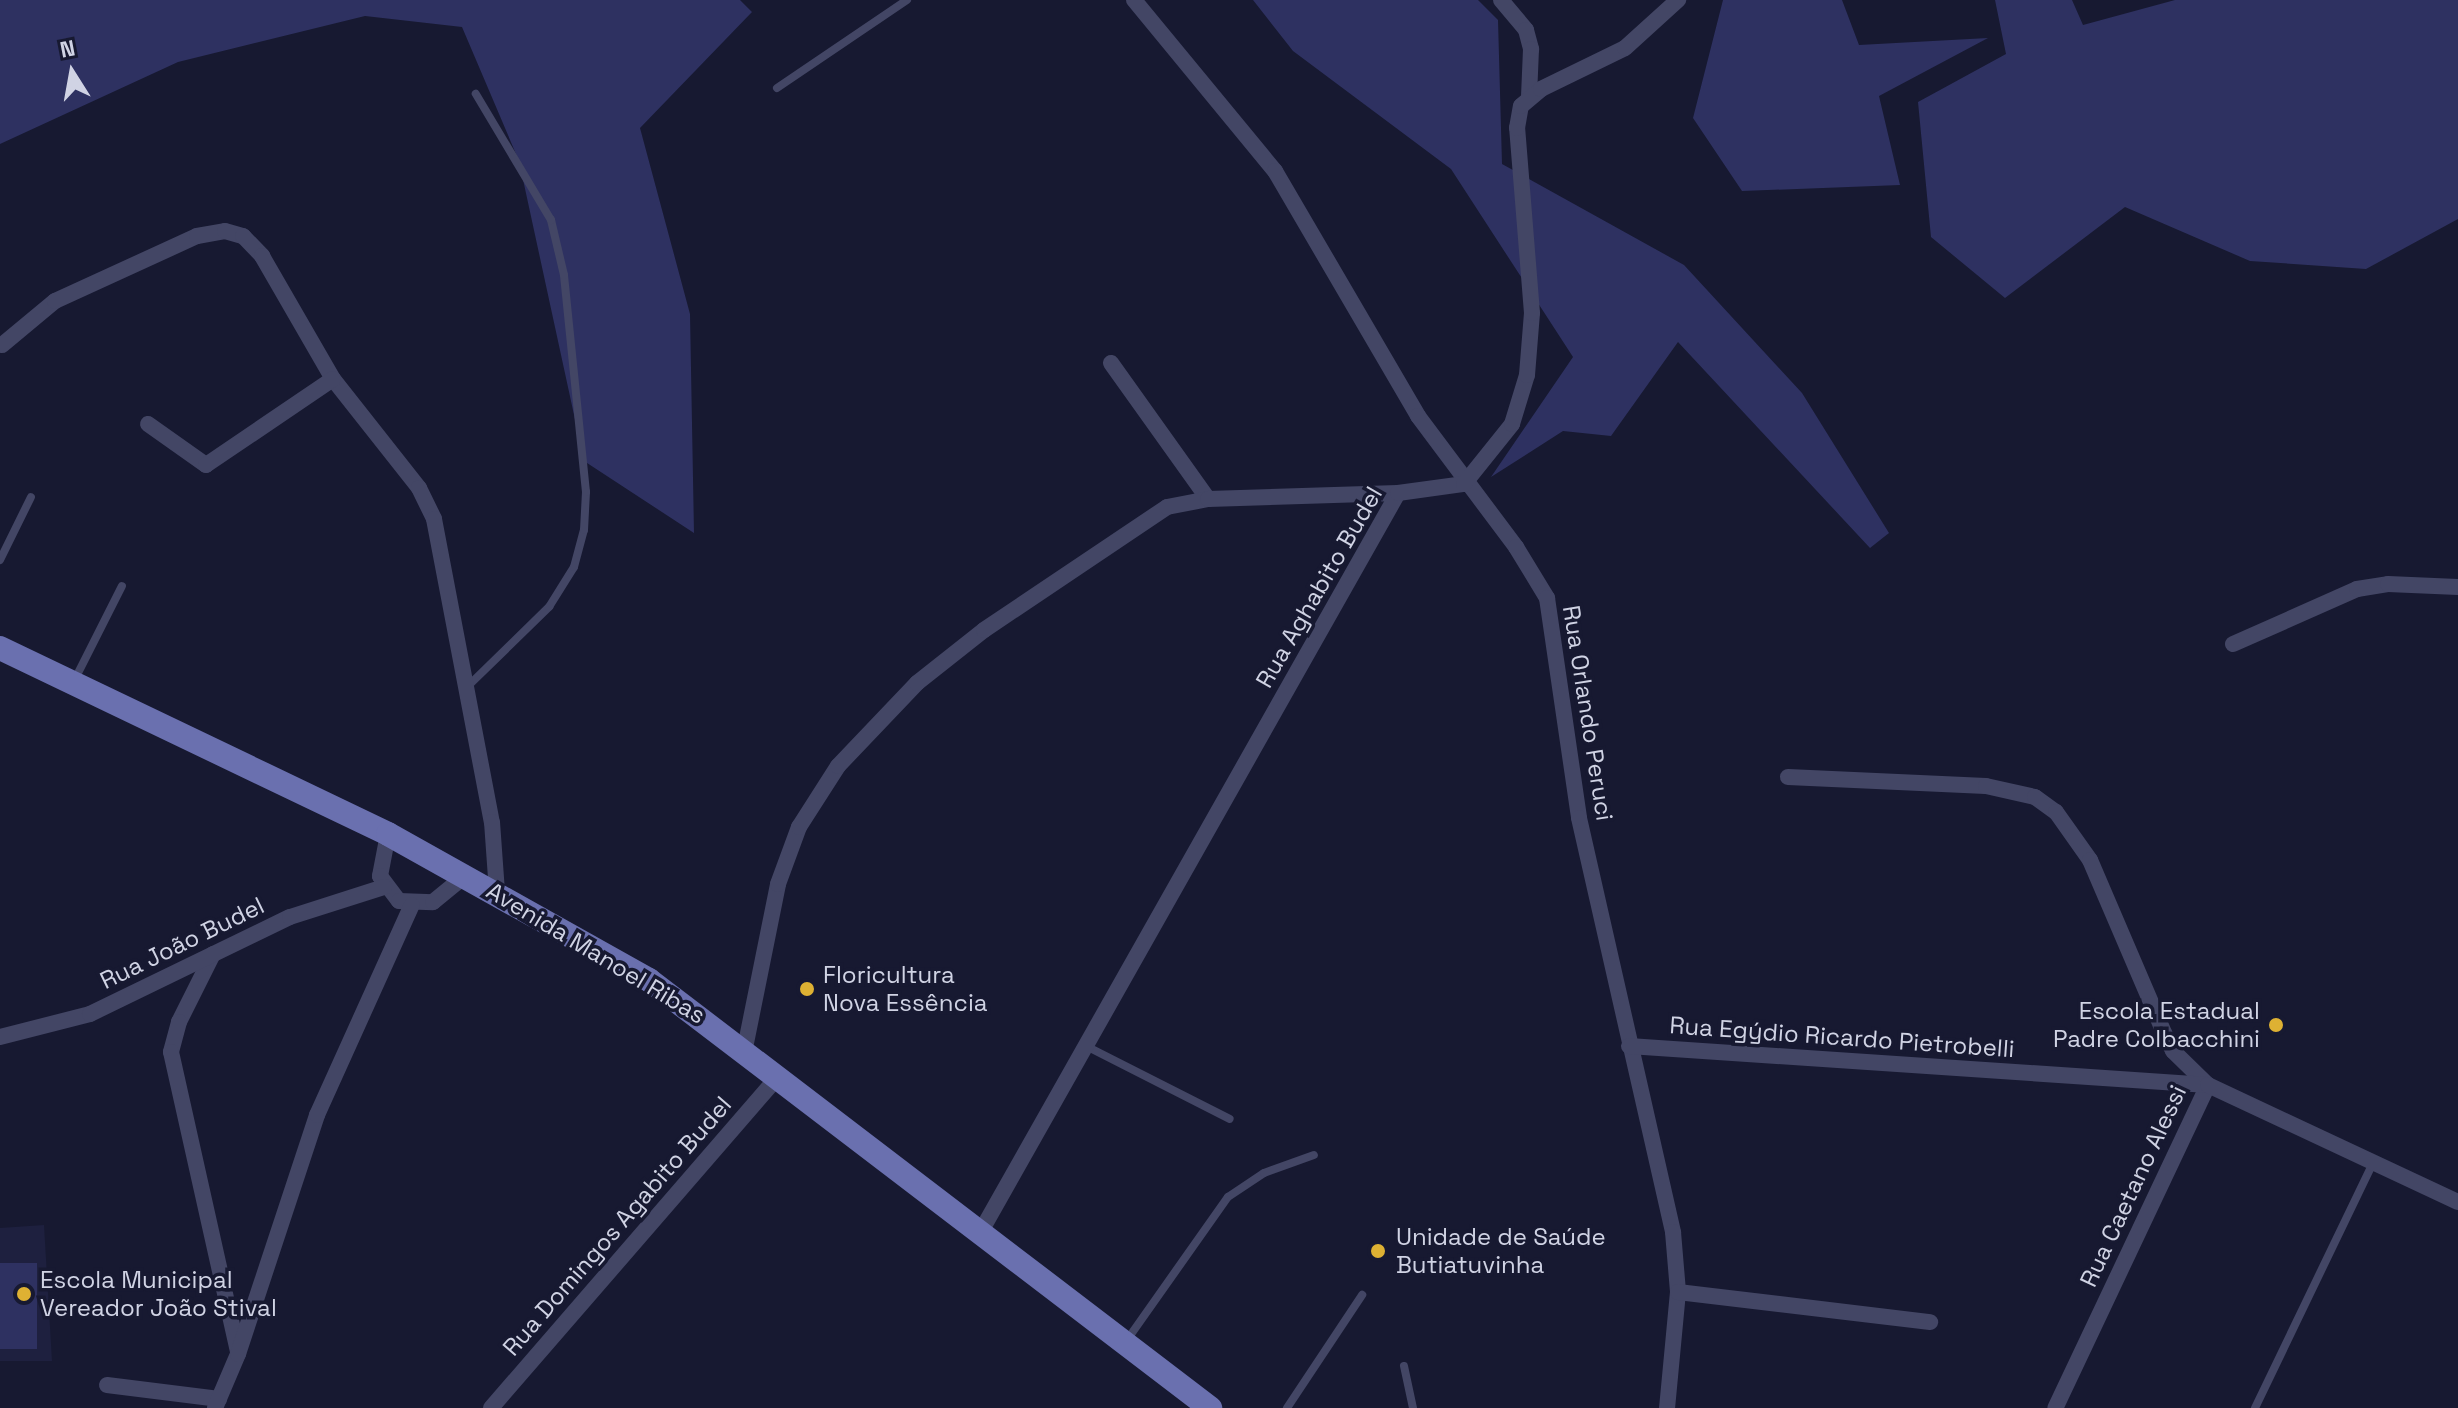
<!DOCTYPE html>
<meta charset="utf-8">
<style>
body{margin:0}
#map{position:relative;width:2458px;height:1408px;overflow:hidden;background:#171931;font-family:"Space Grotesk",sans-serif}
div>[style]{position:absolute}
.built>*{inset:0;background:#1e203f}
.green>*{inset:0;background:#2e3161;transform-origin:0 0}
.lane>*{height:8px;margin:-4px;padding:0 4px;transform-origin:4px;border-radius:4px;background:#434665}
.street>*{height:16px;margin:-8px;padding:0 8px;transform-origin:8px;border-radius:8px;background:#434665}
.primary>*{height:24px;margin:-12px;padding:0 12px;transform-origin:12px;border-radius:12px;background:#6a70af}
.dots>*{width:22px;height:22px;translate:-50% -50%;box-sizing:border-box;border:4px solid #171931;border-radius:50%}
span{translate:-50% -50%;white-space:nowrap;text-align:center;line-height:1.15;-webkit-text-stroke:7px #171931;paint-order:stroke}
.street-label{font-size:24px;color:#d0d3e4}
.poi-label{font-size:24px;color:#d0d3e4}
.left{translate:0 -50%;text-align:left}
.right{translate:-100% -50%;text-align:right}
.north{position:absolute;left:32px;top:32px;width:80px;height:80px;-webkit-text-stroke:6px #171931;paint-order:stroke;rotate:349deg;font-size:22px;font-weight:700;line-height:32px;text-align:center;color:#d0d3e4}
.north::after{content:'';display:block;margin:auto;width:28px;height:36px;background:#d0d3e4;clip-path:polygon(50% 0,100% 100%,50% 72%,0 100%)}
</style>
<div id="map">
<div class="built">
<i style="clip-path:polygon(44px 1225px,52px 1361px,0 1361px,0 1228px)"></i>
</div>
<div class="green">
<i style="clip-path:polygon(0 0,740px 0,752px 12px,640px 128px,690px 314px,694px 533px,584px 461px,519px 161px,462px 27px,365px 16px,178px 62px,0 144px)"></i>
<i style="clip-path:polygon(1253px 0,1478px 0,1498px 20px,1502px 164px,1684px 265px,1802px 393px,1889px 533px,1870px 548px,1678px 342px,1611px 436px,1563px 431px,1491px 477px,1573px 357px,1451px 169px,1293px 51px)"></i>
<i style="clip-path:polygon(1723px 0,1842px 0,1859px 45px,1988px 38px,1879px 96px,1900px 185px,1742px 191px,1693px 118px)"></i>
<i style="clip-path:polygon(1995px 0,2072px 0,2083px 25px,2175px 0,2458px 0,2458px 219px,2366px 269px,2250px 261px,2125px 207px,2005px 298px,1931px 237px,1918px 102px,2006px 54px)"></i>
<i style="left:0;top:1263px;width:37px;height:86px"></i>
</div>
<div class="lane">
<i style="left:777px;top:88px;width:157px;rotate:-34.1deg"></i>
<i style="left:0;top:560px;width:70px;rotate:-63.8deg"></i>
<i style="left:75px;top:679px;width:104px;rotate:-63.2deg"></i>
<i style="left:467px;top:687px;width:115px;rotate:-44.3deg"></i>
<i style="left:549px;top:607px;width:47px;rotate:-58deg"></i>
<i style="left:574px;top:567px;width:38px;rotate:-75deg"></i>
<i style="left:584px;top:530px;width:38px;rotate:-87deg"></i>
<i style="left:586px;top:492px;width:218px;rotate:-95.8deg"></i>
<i style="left:564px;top:275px;width:57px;rotate:-103.3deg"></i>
<i style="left:551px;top:220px;width:147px;rotate:-120.8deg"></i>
<i style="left:1086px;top:1046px;width:161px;rotate:26.9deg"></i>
<i style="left:1127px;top:1340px;width:175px;rotate:-54.8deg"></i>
<i style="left:1228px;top:1197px;width:43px;rotate:-33.7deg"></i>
<i style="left:1264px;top:1173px;width:53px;rotate:-19.8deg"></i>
<i style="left:1404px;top:1366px;width:43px;rotate:77.9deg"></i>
<i style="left:1287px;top:1408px;width:136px;rotate:-56.4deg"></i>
<i style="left:2255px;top:1408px;width:272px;rotate:-64.3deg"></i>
</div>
<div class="street">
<i style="left:1134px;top:0;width:222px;rotate:50.5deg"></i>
<i style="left:1275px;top:171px;width:284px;rotate:59.7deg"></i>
<i style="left:1418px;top:416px;width:164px;rotate:53.2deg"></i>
<i style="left:1516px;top:547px;width:60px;rotate:58.7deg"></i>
<i style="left:1547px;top:598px;width:222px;rotate:81.7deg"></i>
<i style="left:1579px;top:818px;width:425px;rotate:77.2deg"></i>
<i style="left:1673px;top:1232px;width:60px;rotate:85.2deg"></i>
<i style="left:1678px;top:1292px;width:117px;rotate:95.4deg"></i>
<i style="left:1501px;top:0;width:39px;rotate:50deg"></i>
<i style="left:1526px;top:30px;width:20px;rotate:75deg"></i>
<i style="left:1531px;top:49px;width:48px;rotate:92.4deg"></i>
<i style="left:2px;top:345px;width:69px;rotate:-39.7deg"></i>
<i style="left:55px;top:301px;width:156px;rotate:-24.6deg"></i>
<i style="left:197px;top:236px;width:28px;rotate:-10deg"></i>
<i style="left:225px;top:231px;width:19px;rotate:16deg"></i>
<i style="left:243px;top:236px;width:28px;rotate:46deg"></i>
<i style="left:262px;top:256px;width:142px;rotate:60deg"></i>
<i style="left:333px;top:379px;width:139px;rotate:51.7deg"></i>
<i style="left:419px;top:488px;width:34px;rotate:64deg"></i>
<i style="left:434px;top:519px;width:309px;rotate:79.2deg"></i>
<i style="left:492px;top:822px;width:69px;rotate:85.9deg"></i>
<i style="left:1111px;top:363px;width:167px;rotate:54.5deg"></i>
<i style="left:148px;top:424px;width:71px;rotate:35.3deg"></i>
<i style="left:206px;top:465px;width:153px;rotate:-34.1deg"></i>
<i style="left:2233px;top:644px;width:136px;rotate:-23.9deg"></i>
<i style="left:2357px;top:589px;width:31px;rotate:-9deg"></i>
<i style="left:2388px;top:584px;width:70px;rotate:2.5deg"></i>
<i style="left:1788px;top:777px;width:198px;rotate:2.6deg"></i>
<i style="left:1986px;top:786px;width:50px;rotate:12.7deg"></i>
<i style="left:2035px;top:797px;width:26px;rotate:36deg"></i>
<i style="left:2056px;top:812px;width:59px;rotate:54.7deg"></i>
<i style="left:2090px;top:860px;width:188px;rotate:66.8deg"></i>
<i style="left:2164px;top:1033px;width:20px;rotate:63deg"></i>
<i style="left:2173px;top:1051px;width:49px;rotate:44.2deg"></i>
<i style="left:2208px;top:1085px;width:357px;rotate:115.3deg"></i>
<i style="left:388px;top:834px;width:43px;rotate:100.8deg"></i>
<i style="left:380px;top:876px;width:31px;rotate:53deg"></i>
<i style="left:399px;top:901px;width:34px;rotate:2deg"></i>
<i style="left:433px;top:902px;width:43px;rotate:-39.3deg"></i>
<i style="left:213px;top:954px;width:76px;rotate:116.6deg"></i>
<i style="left:179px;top:1022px;width:31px;rotate:105deg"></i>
<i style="left:171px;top:1052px;width:307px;rotate:77.4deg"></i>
<i style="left:0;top:1037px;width:93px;rotate:-14.3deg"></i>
<i style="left:90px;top:1014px;width:222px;rotate:-25.9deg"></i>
<i style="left:290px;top:917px;width:99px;rotate:-17.7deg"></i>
<i style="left:1629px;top:1046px;width:580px;rotate:3.85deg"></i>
<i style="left:2208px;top:1085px;width:276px;rotate:25.1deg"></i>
<i style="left:745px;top:1048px;width:167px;rotate:-78.6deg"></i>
<i style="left:778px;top:884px;width:61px;rotate:-69.8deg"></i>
<i style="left:799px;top:827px;width:72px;rotate:-57.4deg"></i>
<i style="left:838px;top:766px;width:115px;rotate:-46.4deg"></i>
<i style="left:917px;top:683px;width:85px;rotate:-38.3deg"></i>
<i style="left:984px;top:630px;width:220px;rotate:-33.9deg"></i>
<i style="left:1167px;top:507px;width:42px;rotate:-11deg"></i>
<i style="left:1208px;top:499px;width:190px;rotate:-1.8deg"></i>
<i style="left:980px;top:1233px;width:850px;rotate:-60.54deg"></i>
<i style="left:1398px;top:493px;width:67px;rotate:-7.8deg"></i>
<i style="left:1464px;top:484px;width:77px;rotate:-51.3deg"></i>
<i style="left:1512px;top:424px;width:51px;rotate:-73deg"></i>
<i style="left:1527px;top:375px;width:62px;rotate:-85.4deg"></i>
<i style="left:1532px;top:313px;width:186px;rotate:-94.6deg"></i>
<i style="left:1517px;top:128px;width:22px;rotate:-80deg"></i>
<i style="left:1521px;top:106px;width:26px;rotate:-40deg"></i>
<i style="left:1541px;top:89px;width:93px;rotate:-26deg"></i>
<i style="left:1625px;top:48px;width:72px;rotate:-42.2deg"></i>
<i style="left:1678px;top:1292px;width:254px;rotate:6.8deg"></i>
<i style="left:107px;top:1385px;width:113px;rotate:7.1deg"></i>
<i style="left:215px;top:1408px;width:59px;rotate:-66.9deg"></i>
<i style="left:238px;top:1354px;width:252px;rotate:-71.7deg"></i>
<i style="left:317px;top:1115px;width:230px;rotate:-65.7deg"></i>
<i style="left:491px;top:1408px;width:440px;rotate:-49.1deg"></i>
</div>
<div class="primary">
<i style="left:0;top:648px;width:430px;rotate:25.6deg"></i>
<i style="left:388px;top:834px;width:299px;rotate:29.2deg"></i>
<i style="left:649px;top:980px;width:706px;rotate:37.34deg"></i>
</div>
<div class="dots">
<i style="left:807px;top:989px;background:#deb133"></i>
<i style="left:2276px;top:1025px;background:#deb133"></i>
<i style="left:1378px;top:1251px;background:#deb133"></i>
<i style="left:24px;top:1294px;background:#deb133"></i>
</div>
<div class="street-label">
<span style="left:1319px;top:587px;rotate:-60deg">Rua Aghabito Budel</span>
<span style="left:1588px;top:713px;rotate:81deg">Rua Orlando Peruci</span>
<span style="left:182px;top:943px;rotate:-26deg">Rua João Budel</span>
<span style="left:596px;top:953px;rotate:31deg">Avenida Manoel Ribas</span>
<span style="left:1842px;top:1037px;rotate:4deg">Rua Egýdio Ricardo Pietrobelli</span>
<span style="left:2133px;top:1186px;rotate:-65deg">Rua Caetano Alessi</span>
<span style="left:617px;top:1226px;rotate:-49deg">Rua Domingos Agabito Budel</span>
</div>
<div class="poi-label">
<span class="left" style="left:823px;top:989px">Floricultura<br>Nova Essência</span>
<span class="right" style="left:2260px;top:1025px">Escola Estadual<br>Padre Colbacchini</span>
<span class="left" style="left:1396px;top:1251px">Unidade de Saúde<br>Butiatuvinha</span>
<span class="left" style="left:40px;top:1294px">Escola Municipal<br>Vereador João Stival</span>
</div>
<div class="north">N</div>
</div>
